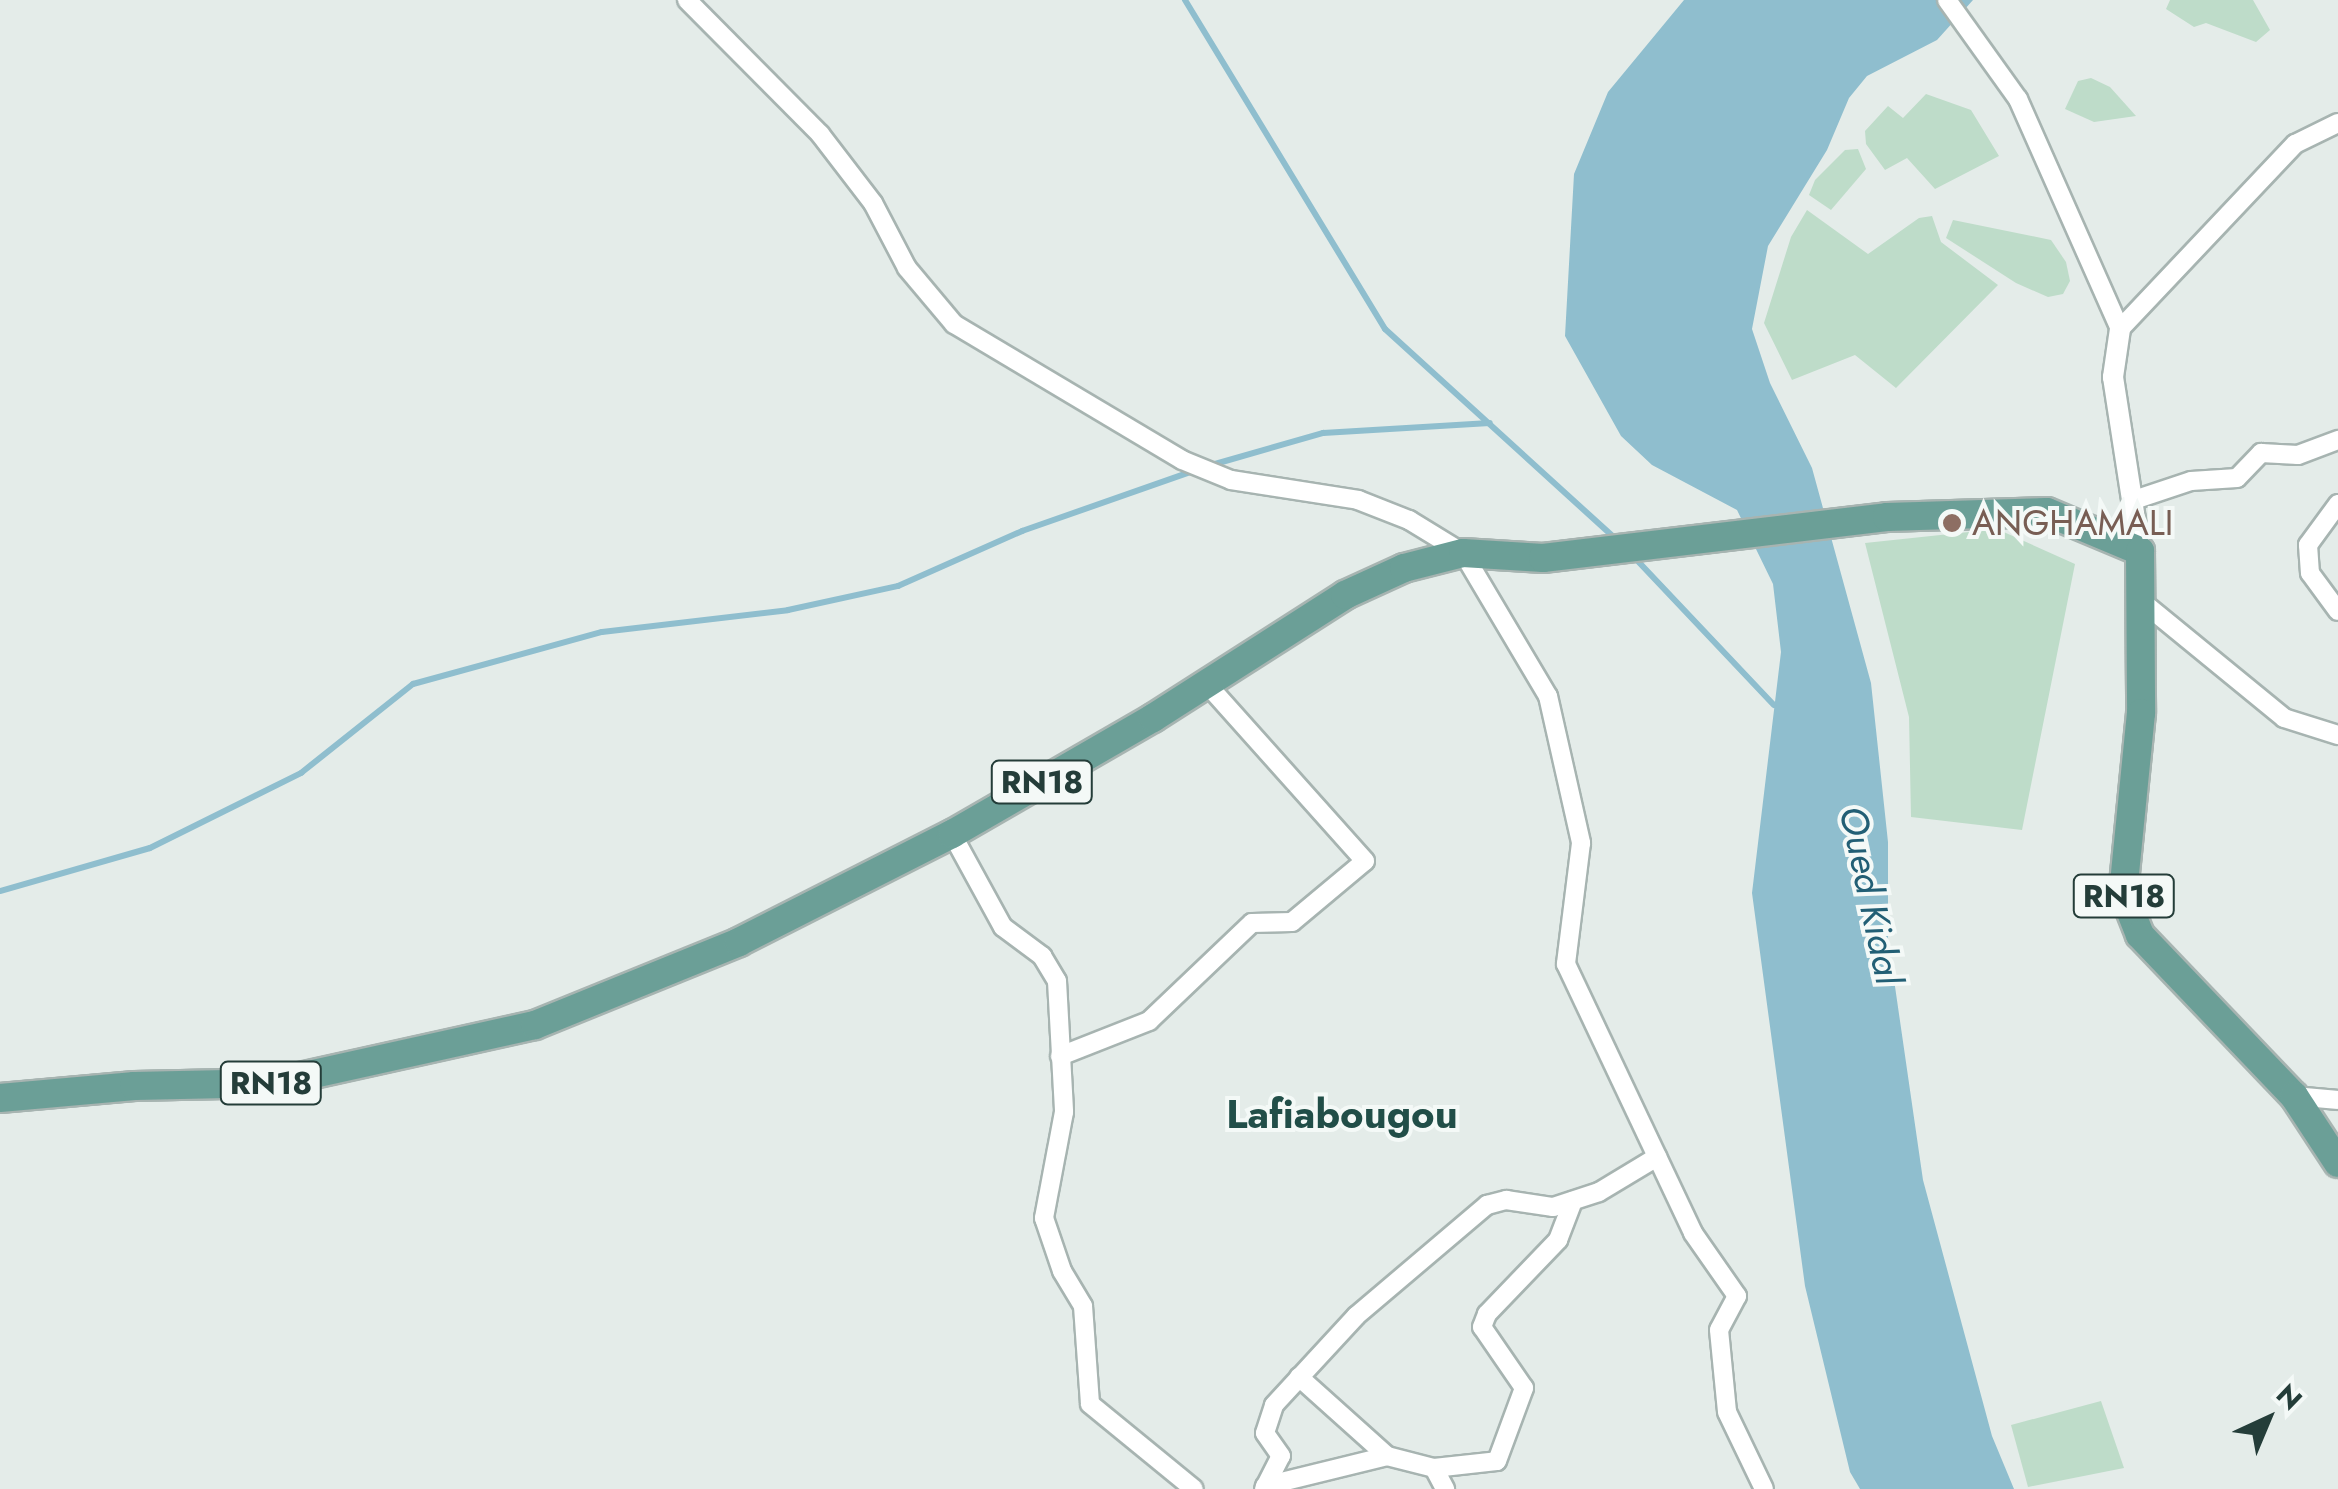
<!DOCTYPE html>
<style>
body{margin:0}
#map{position:relative;width:2338px;height:1489px;overflow:hidden;background:#e4ece9;font-family:Jost,sans-serif}
div>[style]{position:absolute}
.green>*{inset:0;background:#bedcc9}
.water>*{inset:0;background:#8fbece}
.stream>*{height:6px;margin:-3px;padding:0 3px;transform-origin:3px;border-radius:3px;background:#8fbece}
.roads{filter:drop-shadow(2px 0 #a7b4b1) drop-shadow(-2px 0 #a7b4b1) drop-shadow(0 2px #a7b4b1) drop-shadow(0 -2px #a7b4b1)}
.minor>*{height:18px;margin:-9px;padding:0 9px;transform-origin:9px;border-radius:9px;background:#fff}
.tertiary>*{height:20px;margin:-10px;padding:0 10px;transform-origin:10px;border-radius:10px;background:#fff}
.primary>*{height:28px;margin:-14px;padding:0 14px;transform-origin:14px;border-radius:14px;background:#6b9f97}
.dots>*{width:28px;height:28px;translate:-50% -50%;box-sizing:border-box;border:5px solid #f4f9f7;border-radius:50%}
span{translate:-50% -50%;white-space:nowrap;text-align:center;line-height:1.15;-webkit-text-stroke:8px #f4f9f7;paint-order:stroke}
.shield-label span{padding:2px 8px;background:#f4f9f7;border:2px solid;border-radius:8px;-webkit-text-stroke-width:0}
.shield-label{font-size:32px;color:#243d39;font-weight:700}
.education-label{font-size:35px;color:#785e54}
.left{translate:0 -50%;text-align:left}
.water-label{font-size:38px;color:#225f75;font-style:italic}
.quarter-label{font-size:40px;color:#214e48;font-weight:700}
.north{position:absolute;left:2218px;top:1369px;width:100px;height:100px;-webkit-text-stroke:8px #f4f9f7;paint-order:stroke;rotate:44deg;font-size:28px;font-weight:700;line-height:40px;text-align:center;color:#243d39}
.north::after{content:'';display:block;margin:auto;width:35px;height:45px;background:#243d39;clip-path:polygon(50% 0,100% 100%,50% 72%,0 100%)}
</style>
<div id="map">
<div class="green">
<i style="clip-path:polygon(2170px 0,2253px 0,2270px 30px,2256px 42px,2206px 23px,2194px 27px,2166px 9px)"></i>
<i style="clip-path:polygon(2091px 78px,2110px 87px,2136px 116px,2094px 122px,2065px 109px,2078px 81px)"></i>
<i style="clip-path:polygon(1926px 94px,1971px 110px,1999px 156px,1935px 189px,1907px 158px,1885px 170px,1866px 144px,1865px 131px,1888px 106px,1903px 118px)"></i>
<i style="clip-path:polygon(1858px 149px,1866px 169px,1831px 210px,1809px 195px,1815px 180px,1845px 150px)"></i>
<i style="clip-path:polygon(1807px 210px,1868px 254px,1919px 218px,1932px 216px,1941px 242px,1998px 285px,1896px 388px,1855px 355px,1792px 380px,1764px 323px,1791px 237px)"></i>
<i style="clip-path:polygon(1953px 220px,2051px 240px,2066px 262px,2070px 281px,2063px 294px,2048px 297px,2016px 283px,1946px 238px)"></i>
<i style="clip-path:polygon(1997px 529px,2075px 564px,2022px 830px,1911px 817px,1909px 717px,1865px 543px)"></i>
<i style="clip-path:polygon(2101px 1401px,2124px 1468px,2028px 1487px,2011px 1425px)"></i>
</div>
<div class="water">
<i style="clip-path:polygon(1684px 0,1973px 0,1937px 40px,1867px 76px,1849px 98px,1827px 150px,1768px 246px,1752px 329px,1770px 383px,1812px 468px,1871px 683px,1888px 842px,1888px 938px,1923px 1180px,1992px 1436px,2014px 1489px,1860px 1489px,1850px 1472px,1805px 1286px,1752px 893px,1781px 652px,1773px 584px,1737px 510px,1652px 465px,1621px 436px,1565px 336px,1574px 174px,1608px 92px)"></i>
</div>
<div class="stream">
<i style="left:1185px;top:0;width:385px;rotate:58.7deg"></i>
<i style="left:1385px;top:329px;width:314px;rotate:42.3deg"></i>
<i style="left:1208px;top:466px;width:120px;rotate:-16deg"></i>
<i style="left:1323px;top:433px;width:167px;rotate:-3.4deg"></i>
<i style="left:1633px;top:556px;width:205px;rotate:46.6deg"></i>
<i style="left:0;top:891px;width:156px;rotate:-16deg"></i>
<i style="left:150px;top:848px;width:169px;rotate:-26.4deg"></i>
<i style="left:301px;top:773px;width:143px;rotate:-38.5deg"></i>
<i style="left:413px;top:684px;width:196px;rotate:-15.4deg"></i>
<i style="left:602px;top:632px;width:187px;rotate:-6.7deg"></i>
<i style="left:788px;top:610px;width:113px;rotate:-12.3deg"></i>
<i style="left:898px;top:586px;width:136px;rotate:-23.9deg"></i>
<i style="left:1022px;top:531px;width:184px;rotate:-19.3deg"></i>
</div>
<div class="roads">
<div class="minor">
<i style="left:687px;top:0;width:189px;rotate:45.2deg"></i>
<i style="left:820px;top:134px;width:87px;rotate:52.5deg"></i>
<i style="left:873px;top:203px;width:73px;rotate:62.4deg"></i>
<i style="left:907px;top:268px;width:73px;rotate:50deg"></i>
<i style="left:954px;top:324px;width:265px;rotate:30.8deg"></i>
<i style="left:1182px;top:460px;width:53px;rotate:22.2deg"></i>
<i style="left:1231px;top:480px;width:129px;rotate:8.9deg"></i>
<i style="left:1358px;top:500px;width:55px;rotate:21.4deg"></i>
<i style="left:1409px;top:520px;width:63px;rotate:31.4deg"></i>
<i style="left:1463px;top:553px;width:166px;rotate:59.3deg"></i>
<i style="left:1548px;top:696px;width:151px;rotate:77.3deg"></i>
<i style="left:1581px;top:843px;width:122px;rotate:97.1deg"></i>
<i style="left:1566px;top:964px;width:297px;rotate:64.7deg"></i>
<i style="left:1693px;top:1233px;width:77px;rotate:55.1deg"></i>
<i style="left:1737px;top:1296px;width:38px;rotate:118deg"></i>
<i style="left:1719px;top:1330px;width:82px;rotate:84.4deg"></i>
<i style="left:1727px;top:1412px;width:85px;rotate:64.3deg"></i>
<i style="left:1947px;top:0;width:122px;rotate:54.4deg"></i>
<i style="left:2018px;top:99px;width:252px;rotate:66.1deg"></i>
<i style="left:2120px;top:329px;width:255px;rotate:-46.6deg"></i>
<i style="left:2295px;top:144px;width:48px;rotate:-26deg"></i>
<i style="left:2134px;top:500px;width:60px;rotate:-18.4deg"></i>
<i style="left:2191px;top:481px;width:46px;rotate:-3.7deg"></i>
<i style="left:2237px;top:478px;width:35px;rotate:-46deg"></i>
<i style="left:2261px;top:453px;width:37px;rotate:3deg"></i>
<i style="left:2298px;top:455px;width:43px;rotate:-20.6deg"></i>
<i style="left:2338px;top:504px;width:51px;rotate:126.2deg"></i>
<i style="left:2308px;top:545px;width:28px;rotate:86deg"></i>
<i style="left:2310px;top:573px;width:47px;rotate:53.6deg"></i>
<i style="left:2140px;top:600px;width:186px;rotate:39.3deg"></i>
<i style="left:2284px;top:718px;width:57px;rotate:17.5deg"></i>
<i style="left:952px;top:834px;width:106px;rotate:61.3deg"></i>
<i style="left:1003px;top:927px;width:49px;rotate:36.6deg"></i>
<i style="left:1042px;top:956px;width:29px;rotate:59deg"></i>
<i style="left:1057px;top:981px;width:131px;rotate:86.9deg"></i>
<i style="left:1064px;top:1112px;width:108px;rotate:100.7deg"></i>
<i style="left:1044px;top:1218px;width:56px;rotate:71.2deg"></i>
<i style="left:1062px;top:1271px;width:41px;rotate:59deg"></i>
<i style="left:1083px;top:1306px;width:98px;rotate:85.9deg"></i>
<i style="left:1090px;top:1404px;width:134px;rotate:39.3deg"></i>
<i style="left:1060px;top:1056px;width:96px;rotate:-21.5deg"></i>
<i style="left:1149px;top:1021px;width:142px;rotate:-43.6deg"></i>
<i style="left:1252px;top:923px;width:40px;rotate:-1.4deg"></i>
<i style="left:1292px;top:922px;width:95px;rotate:-39.9deg"></i>
<i style="left:1365px;top:861px;width:237px;rotate:-131.8deg"></i>
<i style="left:2294px;top:1096px;width:44px;rotate:5.2deg"></i>
<i style="left:1299px;top:1377px;width:118px;rotate:41.9deg"></i>
<i style="left:1387px;top:1456px;width:49px;rotate:14.3deg"></i>
<i style="left:1434px;top:1468px;width:63px;rotate:-6.3deg"></i>
<i style="left:1497px;top:1461px;width:78px;rotate:-69.7deg"></i>
<i style="left:1524px;top:1388px;width:74px;rotate:-124.5deg"></i>
<i style="left:1482px;top:1327px;width:14px;rotate:-69deg"></i>
<i style="left:1487px;top:1314px;width:103px;rotate:-46.2deg"></i>
<i style="left:1558px;top:1240px;width:42px;rotate:-69deg"></i>
<i style="left:1434px;top:1468px;width:24px;rotate:62deg"></i>
<i style="left:1265px;top:1486px;width:126px;rotate:-13.8deg"></i>
<i style="left:1264px;top:1489px;width:37px;rotate:-63deg"></i>
<i style="left:1281px;top:1456px;width:28px;rotate:-125deg"></i>
<i style="left:1265px;top:1433px;width:29px;rotate:-72deg"></i>
<i style="left:1274px;top:1405px;width:121px;rotate:-47.3deg"></i>
<i style="left:1356px;top:1316px;width:172px;rotate:-40.3deg"></i>
<i style="left:1487px;top:1205px;width:20px;rotate:-15deg"></i>
<i style="left:1506px;top:1200px;width:48px;rotate:8.5deg"></i>
<i style="left:1553px;top:1207px;width:48px;rotate:-18.1deg"></i>
<i style="left:1599px;top:1192px;width:68px;rotate:-31.1deg"></i>
</div>
<div class="tertiary">
<i style="left:2120px;top:329px;width:49px;rotate:98.3deg"></i>
<i style="left:2113px;top:377px;width:176px;rotate:81.2deg"></i>
</div>
<div class="primary">
<i style="left:0;top:1098px;width:135px;rotate:-5.1deg"></i>
<i style="left:134px;top:1086px;width:139px;rotate:-1.2deg"></i>
<i style="left:273px;top:1083px;width:268px;rotate:-12.5deg"></i>
<i style="left:535px;top:1025px;width:220px;rotate:-22.1deg"></i>
<i style="left:739px;top:942px;width:239px;rotate:-26.9deg"></i>
<i style="left:952px;top:834px;width:232px;rotate:-30deg"></i>
<i style="left:1153px;top:718px;width:228px;rotate:-32.6deg"></i>
<i style="left:1345px;top:595px;width:65px;rotate:-24.6deg"></i>
<i style="left:1404px;top:568px;width:61px;rotate:-14.3deg"></i>
<i style="left:1463px;top:553px;width:80px;rotate:3.6deg"></i>
<i style="left:1543px;top:558px;width:346px;rotate:-6.8deg"></i>
<i style="left:1887px;top:517px;width:160px;rotate:-1.8deg"></i>
<i style="left:2047px;top:512px;width:101px;rotate:22.8deg"></i>
<i style="left:2140px;top:551px;width:162px;rotate:89.6deg"></i>
<i style="left:2141px;top:713px;width:180px;rotate:95.7deg"></i>
<i style="left:2123px;top:892px;width:46px;rotate:68.4deg"></i>
<i style="left:2140px;top:935px;width:223px;rotate:46.3deg"></i>
<i style="left:2294px;top:1096px;width:80px;rotate:56.7deg"></i>
</div>
</div>
<div class="dots">
<i style="left:1952px;top:523px;background:#8d6e63"></i>
</div>
<div class="shield-label">
<span style="left:1042px;top:782px">RN18</span>
<span style="left:2124px;top:896px">RN18</span>
<span style="left:271px;top:1083px">RN18</span>
</div>
<div class="education-label">
<span class="left" style="left:1972px;top:523px">ANGHAMALI</span>
</div>
<div class="water-label">
<span style="left:1871px;top:895px;rotate:78deg">Oued Kidal</span>
</div>
<div class="quarter-label">
<span style="left:1342px;top:1114px">Lafiabougou</span>
</div>
<div class="north">N</div>
</div>
